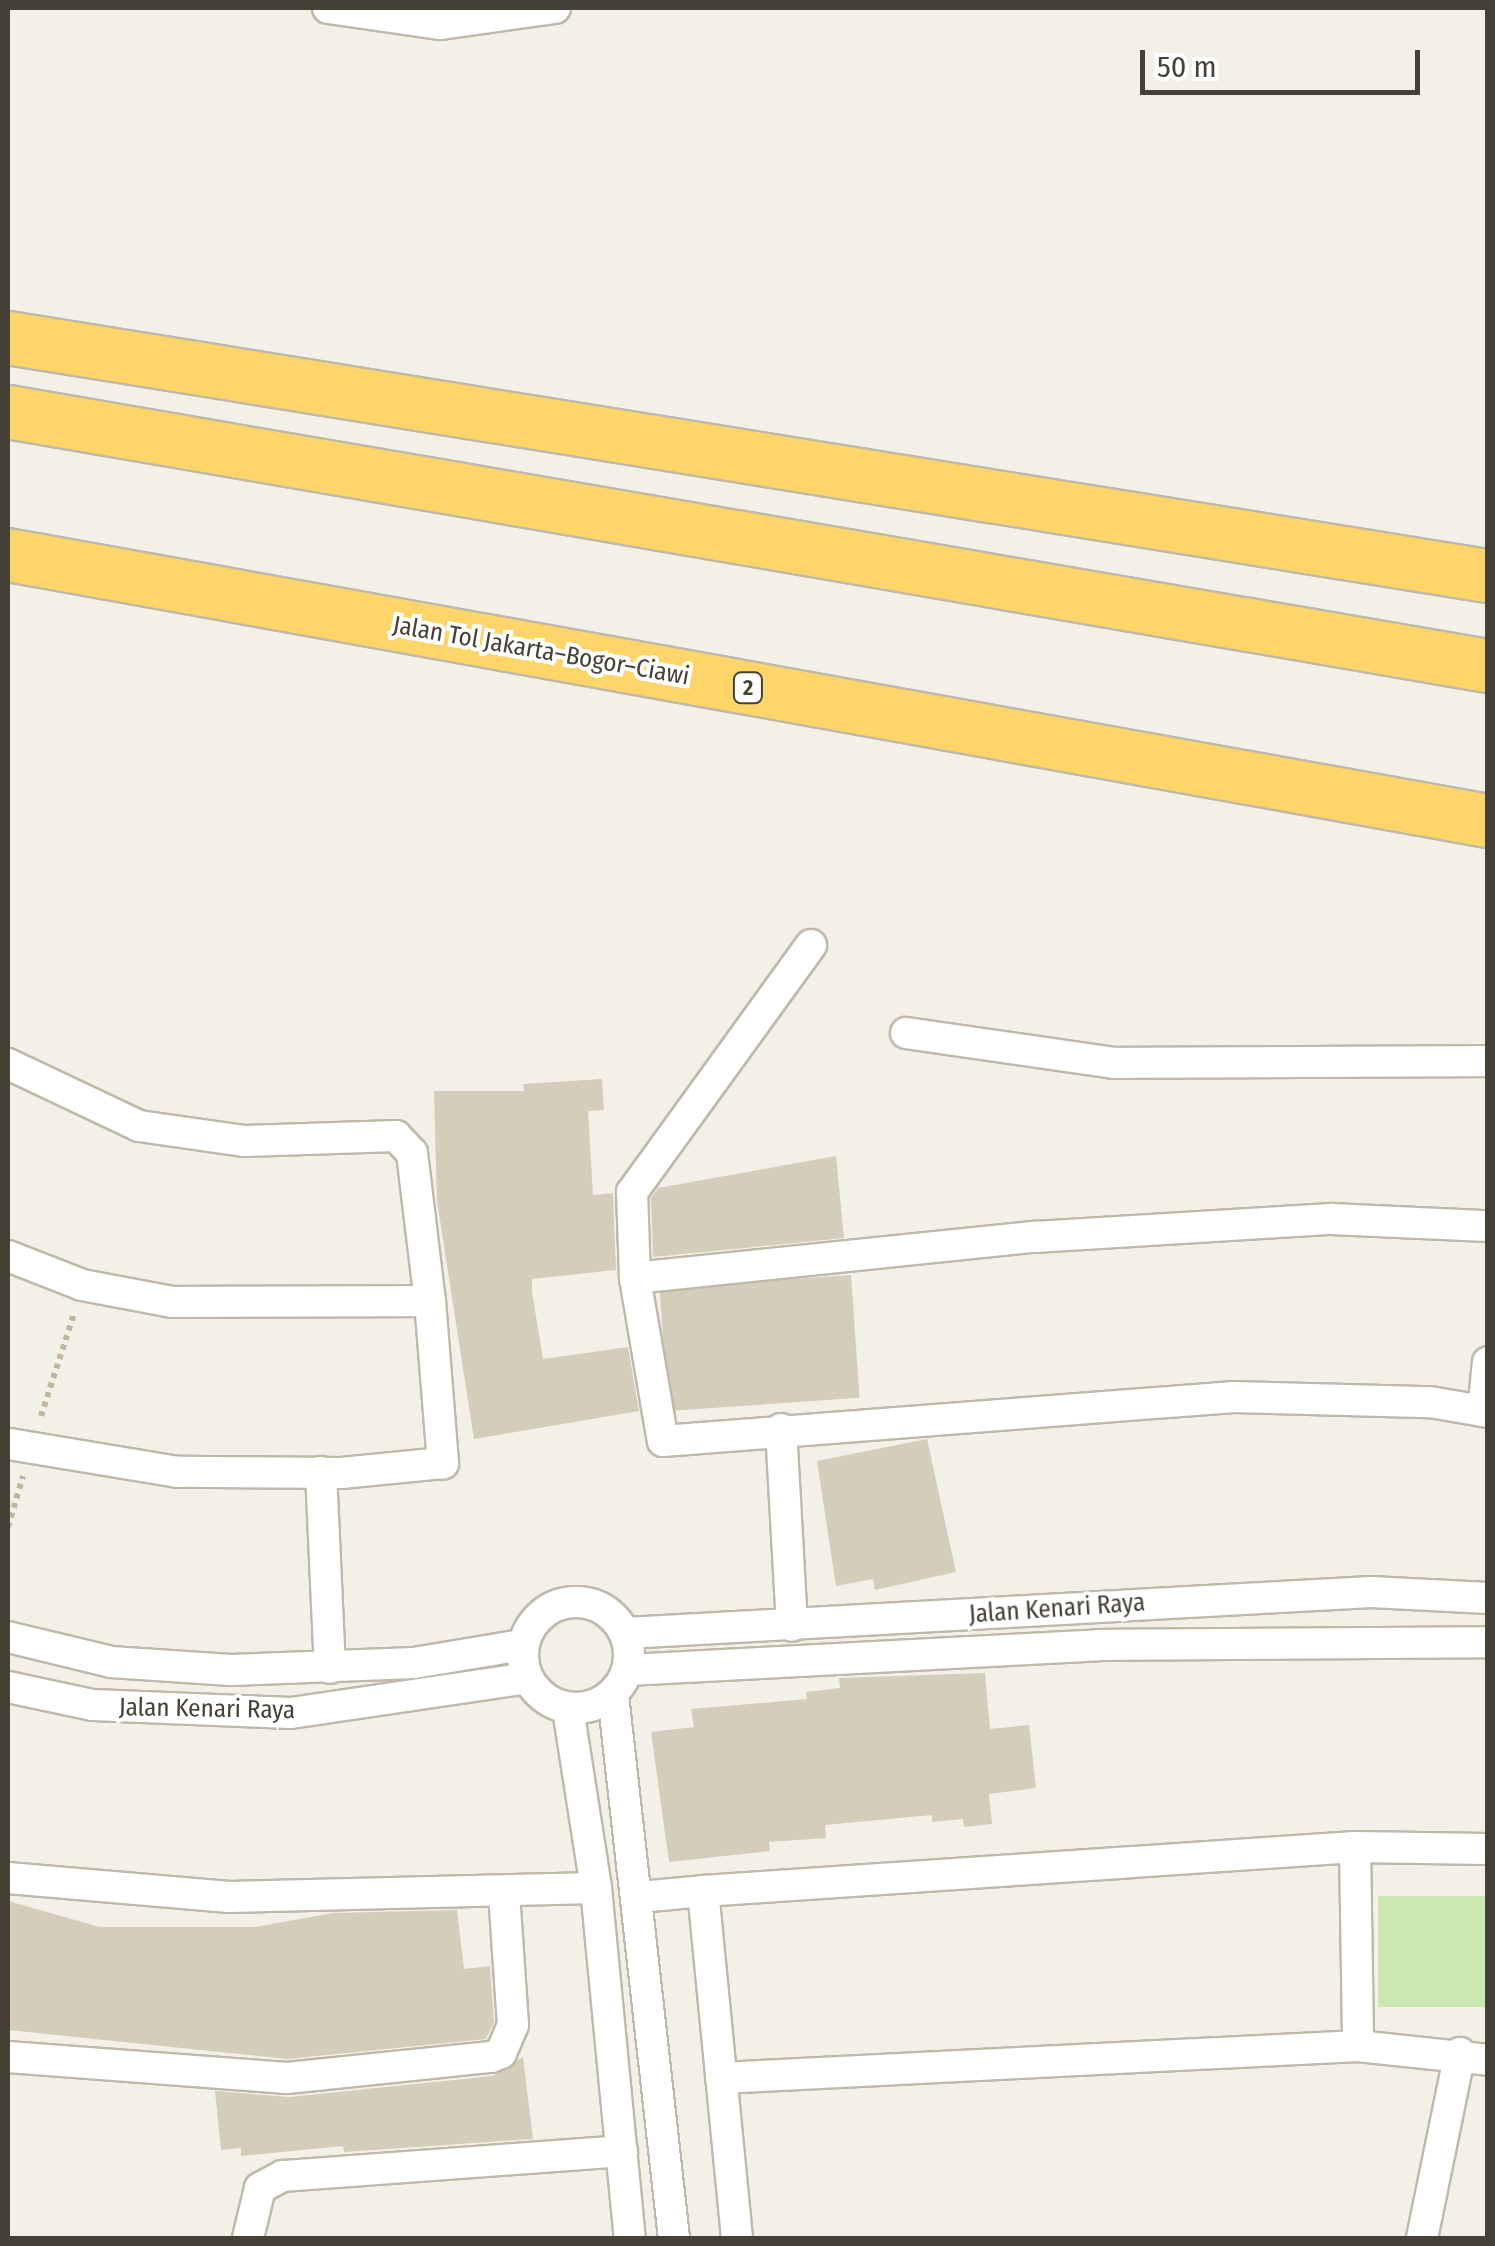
<!DOCTYPE html>
<meta charset="utf-8">
<style>
body{margin:0}
#map{position:relative;width:1495px;height:2246px;overflow:hidden;background:#f3f0e7;font-family:"Fira Sans Condensed",sans-serif}
div>[style]{position:absolute}
.green>*{inset:0;background:#cbe8b0;transform-origin:0 0}
.building>*{inset:0;background:#d5cdbc;transform-origin:0 0}
.path>*{height:6px;margin-top:-3px;transform-origin:0;background:repeating-linear-gradient(90deg,#c1b69b 0 5px,transparent 0 10px)}
.roads{filter:drop-shadow(2px 0 #bfb9a9) drop-shadow(-2px 0 #bfb9a9) drop-shadow(0 2px #bfb9a9) drop-shadow(0 -2px #bfb9a9)}
.minor>*{height:30px;margin:-15px;padding:0 15px;transform-origin:15px;border-radius:15px;background:#fff}
.minor>.ring{margin:-15px;padding:0;box-sizing:content-box;background:none;border:30px solid #fff;border-radius:50%}
.motorway>*{height:52px;margin:-26px;padding:0 26px;transform-origin:26px;border-radius:26px;background:#fdd568}
span{translate:-50% -50%;white-space:nowrap;text-align:center;line-height:1.15;-webkit-text-stroke:8px #fff;paint-order:stroke}
.shield-label span{padding:2px 8px;background:#fff;border:2px solid;border-radius:8px;-webkit-text-stroke-width:0}
.shield-label{font-size:22px;color:#464136;font-weight:700}
.street-label{font-size:25px;color:#464136}
.frame{position:absolute;inset:0;border:10px solid #464136;pointer-events:none}
.scale{position:absolute;left:1140px;top:50px;width:280px;height:45px;box-sizing:border-box;border:5px solid #464136;border-top:0;padding-left:12px;font-size:30px;line-height:35px;white-space:nowrap;color:#464136;-webkit-text-stroke:8px #fff;paint-order:stroke}
</style>
<div id="map">
<div class="green">
<i style="left:1487px;top:1896px;width:111px;height:109px;rotate:90deg"></i>
</div>
<div class="building">
<i style="clip-path:polygon(602px 1079px,604px 1110px,588px 1111px,593px 1195px,613px 1193px,616px 1270px,532px 1279px,532px 1292px,543px 1359px,628px 1347px,639px 1411px,474px 1439px,437px 1201px,434px 1091px,524px 1091px,523px 1084px)"></i>
<i style="clip-path:polygon(836px 1156px,844px 1238px,653px 1257px,651px 1198px,658px 1188px)"></i>
<i style="left:851px;top:1275px;width:123px;height:192px;rotate:86deg"></i>
<i style="clip-path:polygon(927px 1439px,956px 1572px,875px 1590px,873px 1579px,836px 1586px,817px 1461px)"></i>
<i style="clip-path:polygon(985px 1673px,990px 1729px,1029px 1725px,1036px 1788px,989px 1794px,992px 1824px,964px 1827px,963px 1819px,932px 1822px,932px 1815px,825px 1825px,826px 1838px,769px 1842px,770px 1851px,669px 1862px,651px 1732px,694px 1727px,691px 1709px,807px 1699px,806px 1692px,840px 1688px,839px 1678px)"></i>
<i style="clip-path:polygon(8px 1901px,100px 1927px,255px 1927px,333px 1913px,457px 1910px,464px 1969px,490px 1966px,494px 2022px,486px 2039px,287px 2059px,8px 2030px)"></i>
<i style="clip-path:polygon(523px 2057px,533px 2139px,344px 2152px,343px 2146px,241px 2156px,241px 2148px,221px 2150px,215px 2091px,289px 2097px,493px 2076px)"></i>
</div>
<div class="path">
<i style="left:41px;top:1416px;width:107px;rotate:-72.1deg"></i>
<i style="left:8px;top:1527px;width:53px;rotate:-73.6deg"></i>
</div>
<div class="roads">
<div class="minor">
<i style="left:328px;top:8px;width:114px;rotate:8.1deg"></i>
<i style="left:441px;top:24px;width:115px;rotate:-8deg"></i>
<i style="left:811px;top:945px;width:305px;rotate:125.9deg"></i>
<i style="left:632px;top:1192px;width:86px;rotate:88deg"></i>
<i style="left:635px;top:1278px;width:165px;rotate:80.3deg"></i>
<i style="left:663px;top:1441px;width:573px;rotate:-4.41deg"></i>
<i style="left:1234px;top:1397px;width:196px;rotate:1.5deg"></i>
<i style="left:1430px;top:1402px;width:59px;rotate:9.8deg"></i>
<i style="left:906px;top:1033px;width:209px;rotate:8.2deg"></i>
<i style="left:1113px;top:1063px;width:375px;rotate:-0.3deg"></i>
<i style="left:8px;top:1064px;width:145px;rotate:25.3deg"></i>
<i style="left:139px;top:1126px;width:107px;rotate:8.1deg"></i>
<i style="left:245px;top:1141px;width:151px;rotate:-1.9deg"></i>
<i style="left:396px;top:1136px;width:23px;rotate:47deg"></i>
<i style="left:412px;top:1153px;width:149px;rotate:83.1deg"></i>
<i style="left:8px;top:1256px;width:79px;rotate:21.4deg"></i>
<i style="left:82px;top:1285px;width:92px;rotate:10.7deg"></i>
<i style="left:172px;top:1302px;width:258px;rotate:-0.2deg"></i>
<i style="left:430px;top:1301px;width:163px;rotate:85.4deg"></i>
<i style="left:443px;top:1463px;width:102px;rotate:174.4deg"></i>
<i style="left:341px;top:1473px;width:163px;rotate:-179.6deg"></i>
<i style="left:178px;top:1472px;width:172px;rotate:-170.6deg"></i>
<i style="left:635px;top:1278px;width:402px;rotate:-5.9deg"></i>
<i style="left:1035px;top:1237px;width:297px;rotate:-3.5deg"></i>
<i style="left:1331px;top:1219px;width:157px;rotate:2.6deg"></i>
<i style="left:1483px;top:1411px;width:49px;rotate:-84.2deg"></i>
<i style="left:781px;top:1429px;width:197px;rotate:86.8deg"></i>
<i style="left:321px;top:1472px;width:196px;rotate:87.4deg"></i>
<i class="ring" style="left:523px;top:1602px;width:76px;height:76px"></i>
<i style="left:626px;top:1633px;width:746px;rotate:-3.15deg"></i>
<i style="left:1371px;top:1592px;width:117px;rotate:2.9deg"></i>
<i style="left:8px;top:1637px;width:106px;rotate:13.6deg"></i>
<i style="left:111px;top:1662px;width:120px;rotate:3.8deg"></i>
<i style="left:231px;top:1670px;width:183px;rotate:-2.2deg"></i>
<i style="left:414px;top:1663px;width:109px;rotate:-9.5deg"></i>
<i style="left:628px;top:1670px;width:472px;rotate:-3deg"></i>
<i style="left:1099px;top:1645px;width:389px;rotate:-0.4deg"></i>
<i style="left:8px;top:1687px;width:87px;rotate:12deg"></i>
<i style="left:93px;top:1705px;width:198px;rotate:2.3deg"></i>
<i style="left:291px;top:1713px;width:239px;rotate:-8.4deg"></i>
<i style="left:613px;top:1695px;width:546px;rotate:83.59deg"></i>
<i style="left:568px;top:1709px;width:181px;rotate:81.1deg"></i>
<i style="left:596px;top:1888px;width:352px;rotate:84.5deg"></i>
<i style="left:1355px;top:1847px;width:199px;rotate:89.1deg"></i>
<i style="left:8px;top:1878px;width:222px;rotate:4.9deg"></i>
<i style="left:229px;top:1897px;width:367px;rotate:-1.4deg"></i>
<i style="left:703px;top:1891px;width:653px;rotate:-3.86deg"></i>
<i style="left:1355px;top:1847px;width:133px;rotate:0.9deg"></i>
<i style="left:640px;top:1897px;width:63px;rotate:-5.4deg"></i>
<i style="left:703px;top:1891px;width:349px;rotate:84.4deg"></i>
<i style="left:8px;top:2057px;width:280px;rotate:4.3deg"></i>
<i style="left:287px;top:2078px;width:205px;rotate:-5.9deg"></i>
<i style="left:491px;top:2057px;width:11px;rotate:-22deg"></i>
<i style="left:501px;top:2053px;width:30px;rotate:-67deg"></i>
<i style="left:513px;top:2025px;width:133px;rotate:-93.9deg"></i>
<i style="left:721px;top:2078px;width:638px;rotate:-2.88deg"></i>
<i style="left:1358px;top:2046px;width:131px;rotate:6.1deg"></i>
<i style="left:248px;top:2238px;width:51px;rotate:-76.5deg"></i>
<i style="left:260px;top:2188px;width:26px;rotate:-28deg"></i>
<i style="left:283px;top:2176px;width:340px;rotate:-4.2deg"></i>
<i style="left:1422px;top:2238px;width:189px;rotate:-78.4deg"></i>
</div>
<div class="motorway">
<i style="left:8px;top:338px;width:1499px;rotate:9.14deg"></i>
<i style="left:8px;top:412px;width:1502px;rotate:9.74deg"></i>
<i style="left:8px;top:555px;width:1504px;rotate:10.19deg"></i>
</div>
</div>
<div class="shield-label">
<span style="left:748px;top:688px">2</span>
</div>
<div class="street-label">
<span style="left:541px;top:651px;rotate:10deg">Jalan Tol Jakarta–Bogor–Ciawi</span>
<span style="left:1057px;top:1609px;rotate:-4deg">Jalan Kenari Raya</span>
<span style="left:207px;top:1709px;rotate:1deg">Jalan Kenari Raya</span>
</div>
<div class="frame"></div>
<div class="scale">50 m</div>
</div>
